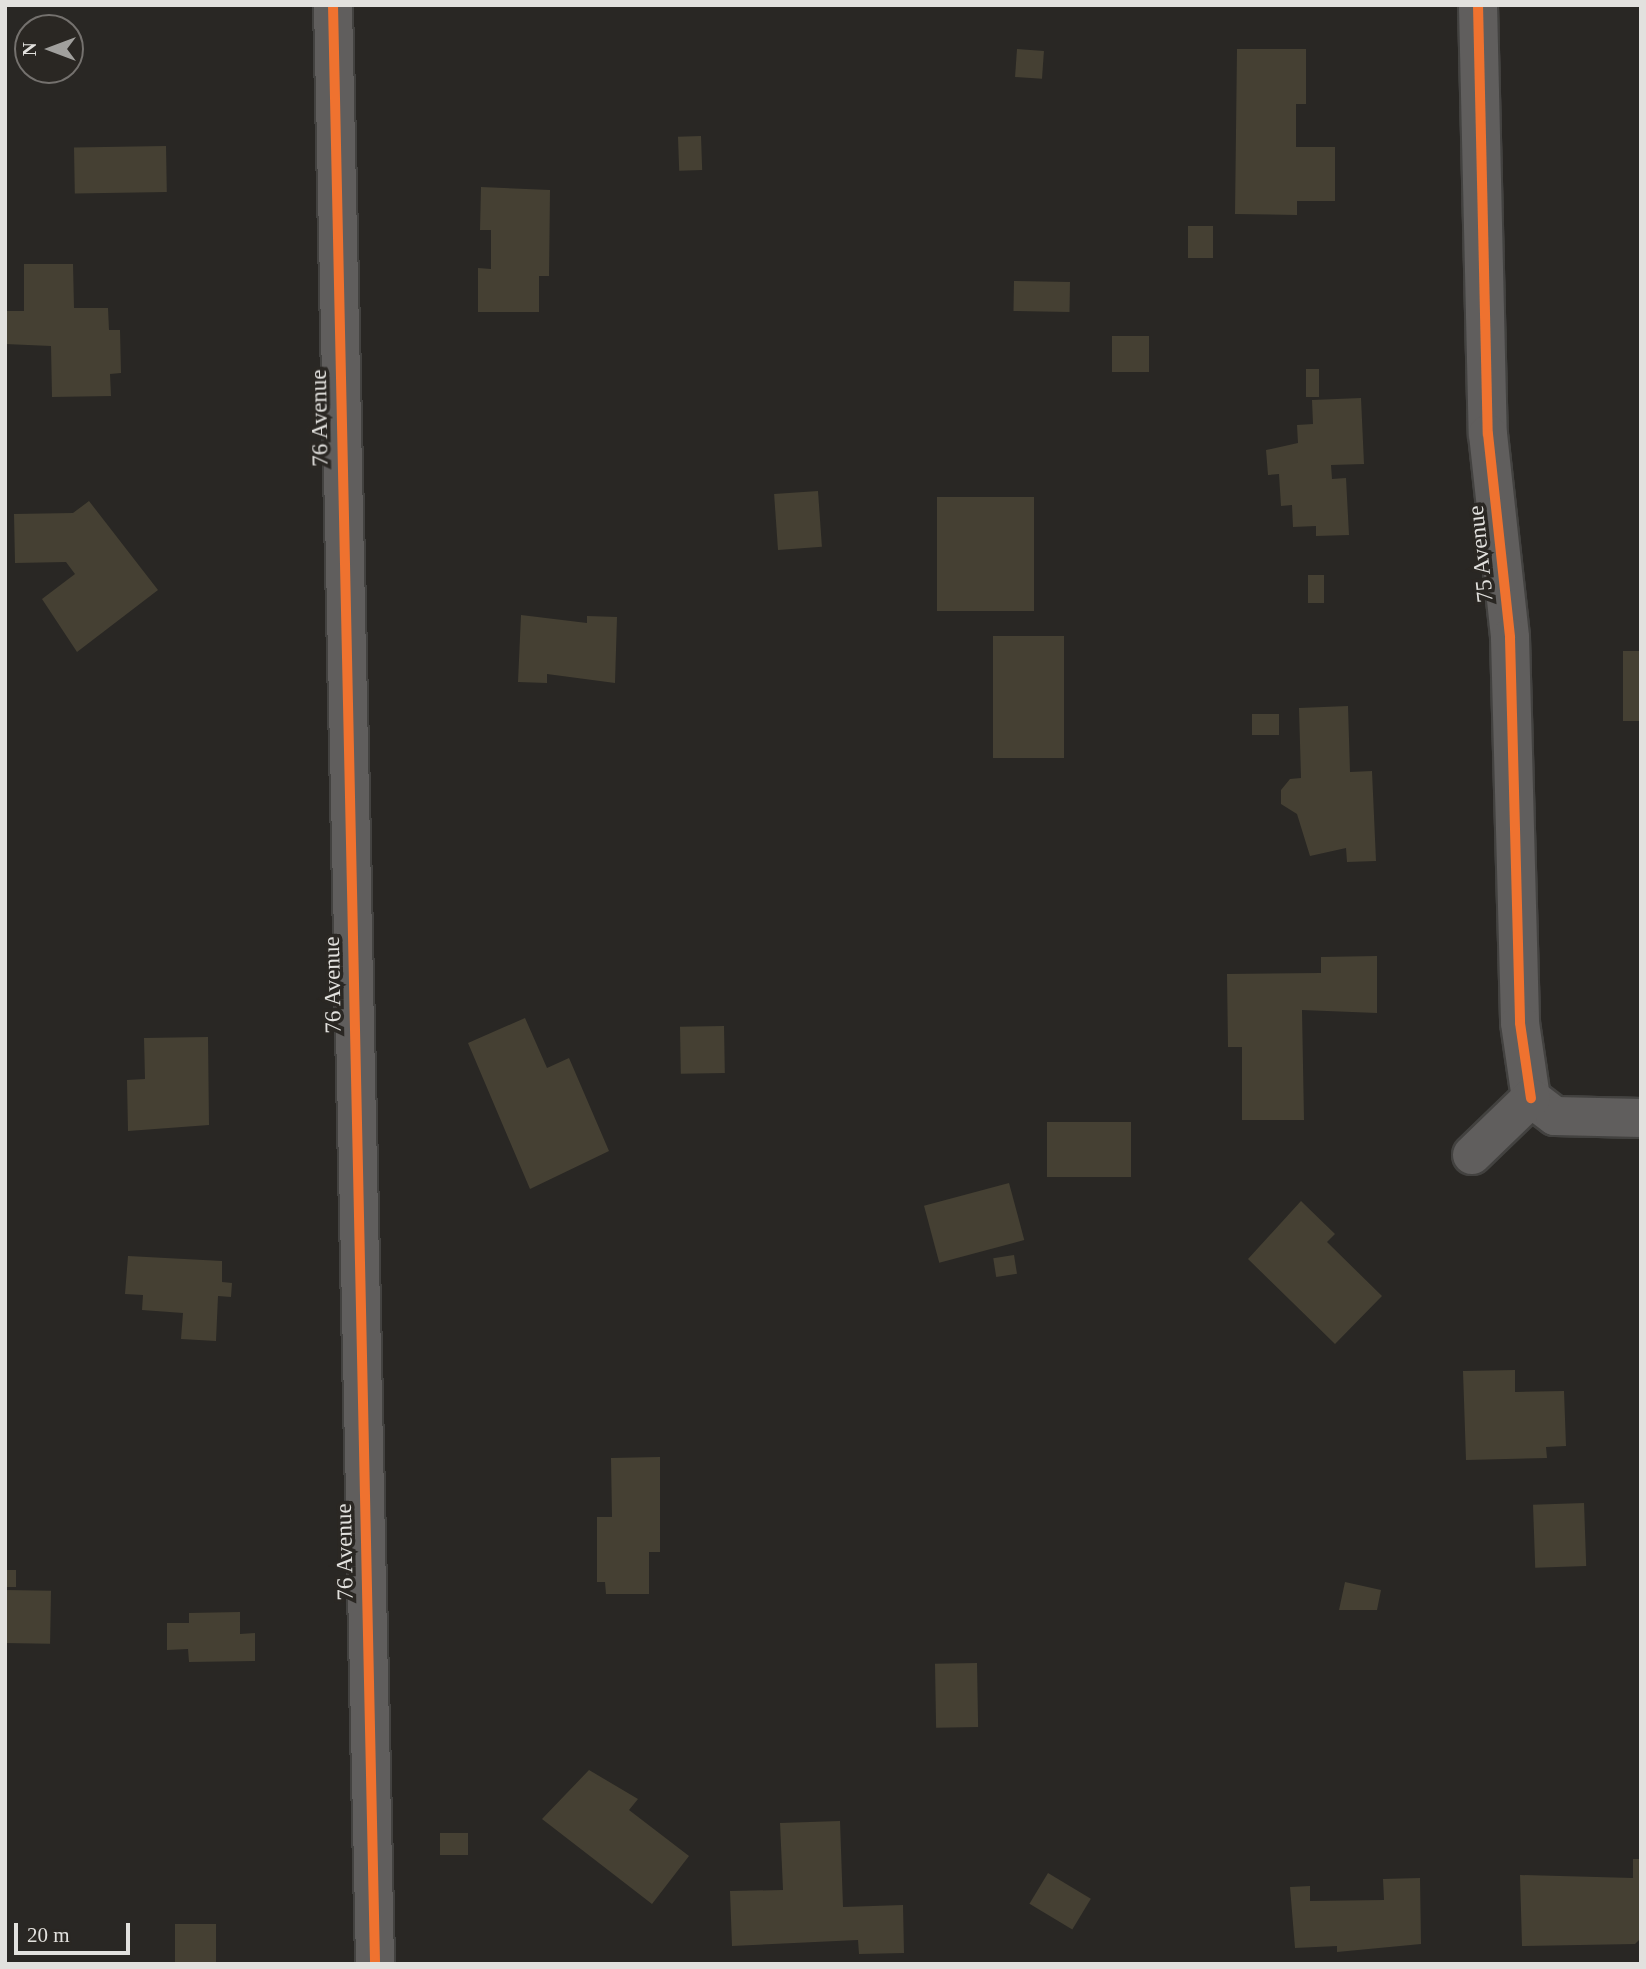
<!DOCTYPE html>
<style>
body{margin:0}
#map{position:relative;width:1646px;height:1969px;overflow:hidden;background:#292724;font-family:Georgia,serif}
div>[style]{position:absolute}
.building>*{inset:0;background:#454033;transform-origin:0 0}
.roads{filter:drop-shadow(2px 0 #434240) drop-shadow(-2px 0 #434240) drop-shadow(0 2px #434240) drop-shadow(0 -2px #434240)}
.minor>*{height:38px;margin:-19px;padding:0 19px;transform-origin:19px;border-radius:19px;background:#605e5d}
.cycleway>*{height:10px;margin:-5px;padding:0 5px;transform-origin:5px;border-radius:5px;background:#ef722f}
span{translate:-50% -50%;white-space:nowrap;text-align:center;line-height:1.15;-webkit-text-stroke:7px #2a2723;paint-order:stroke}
.street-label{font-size:23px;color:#e2e1de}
.frame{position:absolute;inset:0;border:7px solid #e2e1de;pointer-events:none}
.north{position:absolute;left:14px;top:14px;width:70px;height:70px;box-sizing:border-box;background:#2a2723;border:2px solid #74716e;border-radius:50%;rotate:270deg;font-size:19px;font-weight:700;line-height:28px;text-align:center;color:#e2e1de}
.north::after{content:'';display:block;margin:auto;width:24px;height:32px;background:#a1a09d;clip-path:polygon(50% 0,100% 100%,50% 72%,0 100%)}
.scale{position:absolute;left:14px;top:1923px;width:116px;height:32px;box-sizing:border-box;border:4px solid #e2e1de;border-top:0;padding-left:9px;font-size:21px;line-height:24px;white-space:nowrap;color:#e2e1de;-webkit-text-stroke:5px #2a2723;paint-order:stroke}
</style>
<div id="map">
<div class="building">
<i style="left:1017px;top:49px;width:27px;height:28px;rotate:4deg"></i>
<i style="clip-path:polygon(1237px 49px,1306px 49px,1306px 104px,1296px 104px,1296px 147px,1335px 147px,1335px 201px,1297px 201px,1297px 215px,1235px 214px)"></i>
<i style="left:701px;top:136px;width:34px;height:23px;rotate:88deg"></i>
<i style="left:166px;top:146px;width:46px;height:92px;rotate:89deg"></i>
<i style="clip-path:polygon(481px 187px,550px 190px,549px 276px,539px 276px,539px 312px,478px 312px,478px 268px,491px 269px,491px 230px,480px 230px)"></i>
<i style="left:1213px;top:226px;width:32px;height:25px;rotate:90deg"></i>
<i style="clip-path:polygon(24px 264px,73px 264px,74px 308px,108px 308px,109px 330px,120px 330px,121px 373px,110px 374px,111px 396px,52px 397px,51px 346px,5px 344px,5px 311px,24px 311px)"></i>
<i style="left:1014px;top:281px;width:56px;height:30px;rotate:1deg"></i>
<i style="left:1112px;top:336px;width:37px;height:36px"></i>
<i style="left:1306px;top:369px;width:13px;height:28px"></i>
<i style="clip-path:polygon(1361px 398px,1364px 464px,1331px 465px,1332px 479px,1346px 478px,1349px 535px,1316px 536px,1316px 526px,1293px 527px,1292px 505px,1281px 506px,1279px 474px,1268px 475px,1266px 450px,1298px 443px,1297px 425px,1313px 424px,1312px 400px)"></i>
<i style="left:818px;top:491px;width:56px;height:44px;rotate:86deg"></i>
<i style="left:937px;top:497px;width:97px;height:114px"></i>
<i style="clip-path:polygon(89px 501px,158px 590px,77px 652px,42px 599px,75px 574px,66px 562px,15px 563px,14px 514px,73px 513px)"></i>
<i style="left:1308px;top:575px;width:16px;height:28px"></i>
<i style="clip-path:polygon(521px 615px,587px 623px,587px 616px,617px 617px,615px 683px,547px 674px,547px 683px,518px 682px)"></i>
<i style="left:993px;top:636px;width:71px;height:122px"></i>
<i style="left:1623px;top:651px;width:18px;height:70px"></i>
<i style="clip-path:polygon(1348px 706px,1350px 772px,1372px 771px,1376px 861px,1347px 862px,1346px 848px,1310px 856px,1297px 814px,1281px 804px,1281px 790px,1290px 779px,1301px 778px,1299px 708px)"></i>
<i style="left:1279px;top:714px;width:21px;height:27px;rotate:90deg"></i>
<i style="clip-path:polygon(1377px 956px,1377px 1013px,1302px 1010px,1304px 1120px,1242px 1120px,1242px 1047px,1228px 1047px,1227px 974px,1321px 973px,1321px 957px)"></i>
<i style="clip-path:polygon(525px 1018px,547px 1068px,569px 1058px,609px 1151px,530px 1189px,468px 1043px)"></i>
<i style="left:724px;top:1026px;width:47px;height:44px;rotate:89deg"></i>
<i style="clip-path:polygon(208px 1037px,209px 1125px,128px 1131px,127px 1080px,145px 1079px,144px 1038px)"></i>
<i style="left:1047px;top:1122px;width:84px;height:55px"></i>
<i style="left:1009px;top:1183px;width:59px;height:88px;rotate:75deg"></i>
<i style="clip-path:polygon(1301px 1201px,1335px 1234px,1327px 1242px,1382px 1296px,1335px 1344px,1248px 1259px)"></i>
<i style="left:1014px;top:1255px;width:19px;height:21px;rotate:81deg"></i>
<i style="clip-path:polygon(128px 1256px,222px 1261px,222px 1282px,232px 1283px,231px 1297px,218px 1296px,216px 1341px,181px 1339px,183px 1313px,142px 1310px,143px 1295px,125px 1294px)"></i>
<i style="clip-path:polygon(1515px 1370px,1515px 1392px,1564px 1391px,1566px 1446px,1546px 1447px,1547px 1458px,1466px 1460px,1463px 1371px)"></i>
<i style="clip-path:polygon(660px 1457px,660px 1552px,649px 1552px,649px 1594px,606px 1594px,605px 1582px,597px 1582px,597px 1517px,612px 1517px,611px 1458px)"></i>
<i style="left:1584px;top:1503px;width:63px;height:51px;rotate:88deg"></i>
<i style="left:5px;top:1570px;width:11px;height:17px"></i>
<i style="clip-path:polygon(1345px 1582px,1381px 1590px,1377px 1610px,1339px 1610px)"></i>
<i style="left:5px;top:1590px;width:46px;height:53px;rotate:1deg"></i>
<i style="clip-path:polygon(240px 1612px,240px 1634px,255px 1633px,255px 1661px,189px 1662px,188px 1649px,167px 1650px,167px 1623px,189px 1623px,189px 1613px)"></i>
<i style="left:977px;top:1663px;width:64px;height:42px;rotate:89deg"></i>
<i style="clip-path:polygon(589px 1770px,638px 1799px,629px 1810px,689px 1856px,652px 1904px,542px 1819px)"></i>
<i style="clip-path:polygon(840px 1821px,843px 1907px,903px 1905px,904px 1953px,859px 1954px,858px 1940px,732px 1946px,730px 1891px,783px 1890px,780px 1823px)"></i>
<i style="left:440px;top:1833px;width:28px;height:22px"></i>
<i style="clip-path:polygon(1633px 1859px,1641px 1859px,1641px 1938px,1635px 1944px,1522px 1946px,1520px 1875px,1633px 1878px)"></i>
<i style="left:1048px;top:1873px;width:50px;height:36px;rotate:31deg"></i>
<i style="clip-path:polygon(1420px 1878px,1421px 1944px,1337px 1952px,1337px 1946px,1295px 1948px,1290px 1887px,1310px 1886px,1310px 1901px,1384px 1900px,1383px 1879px)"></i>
<i style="left:216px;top:1924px;width:40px;height:41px;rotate:90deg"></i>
</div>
<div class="roads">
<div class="minor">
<i style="left:333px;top:5px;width:1959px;rotate:88.77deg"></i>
<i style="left:1478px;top:5px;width:429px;rotate:88.7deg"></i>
<i style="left:1488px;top:434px;width:205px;rotate:83.8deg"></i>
<i style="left:1510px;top:638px;width:385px;rotate:88.5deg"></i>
<i style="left:1520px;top:1023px;width:76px;rotate:81.7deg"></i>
<i style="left:1531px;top:1098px;width:30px;rotate:37deg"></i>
<i style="left:1555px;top:1116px;width:86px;rotate:1.3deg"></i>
<i style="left:1472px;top:1155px;width:82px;rotate:-44deg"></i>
</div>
</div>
<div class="cycleway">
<i style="left:333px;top:5px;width:1959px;rotate:88.77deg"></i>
<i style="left:1478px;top:5px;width:429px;rotate:88.7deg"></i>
<i style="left:1488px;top:434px;width:205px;rotate:83.8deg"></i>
<i style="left:1510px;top:638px;width:385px;rotate:88.5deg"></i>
<i style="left:1520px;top:1023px;width:76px;rotate:81.7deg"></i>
</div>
<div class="street-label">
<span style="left:320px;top:418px;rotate:-91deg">76 Avenue</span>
<span style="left:1481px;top:554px;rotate:-96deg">75 Avenue</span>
<span style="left:333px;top:985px;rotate:-91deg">76 Avenue</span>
<span style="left:345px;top:1552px;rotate:-91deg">76 Avenue</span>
</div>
<div class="frame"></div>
<div class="north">N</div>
<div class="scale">20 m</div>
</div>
